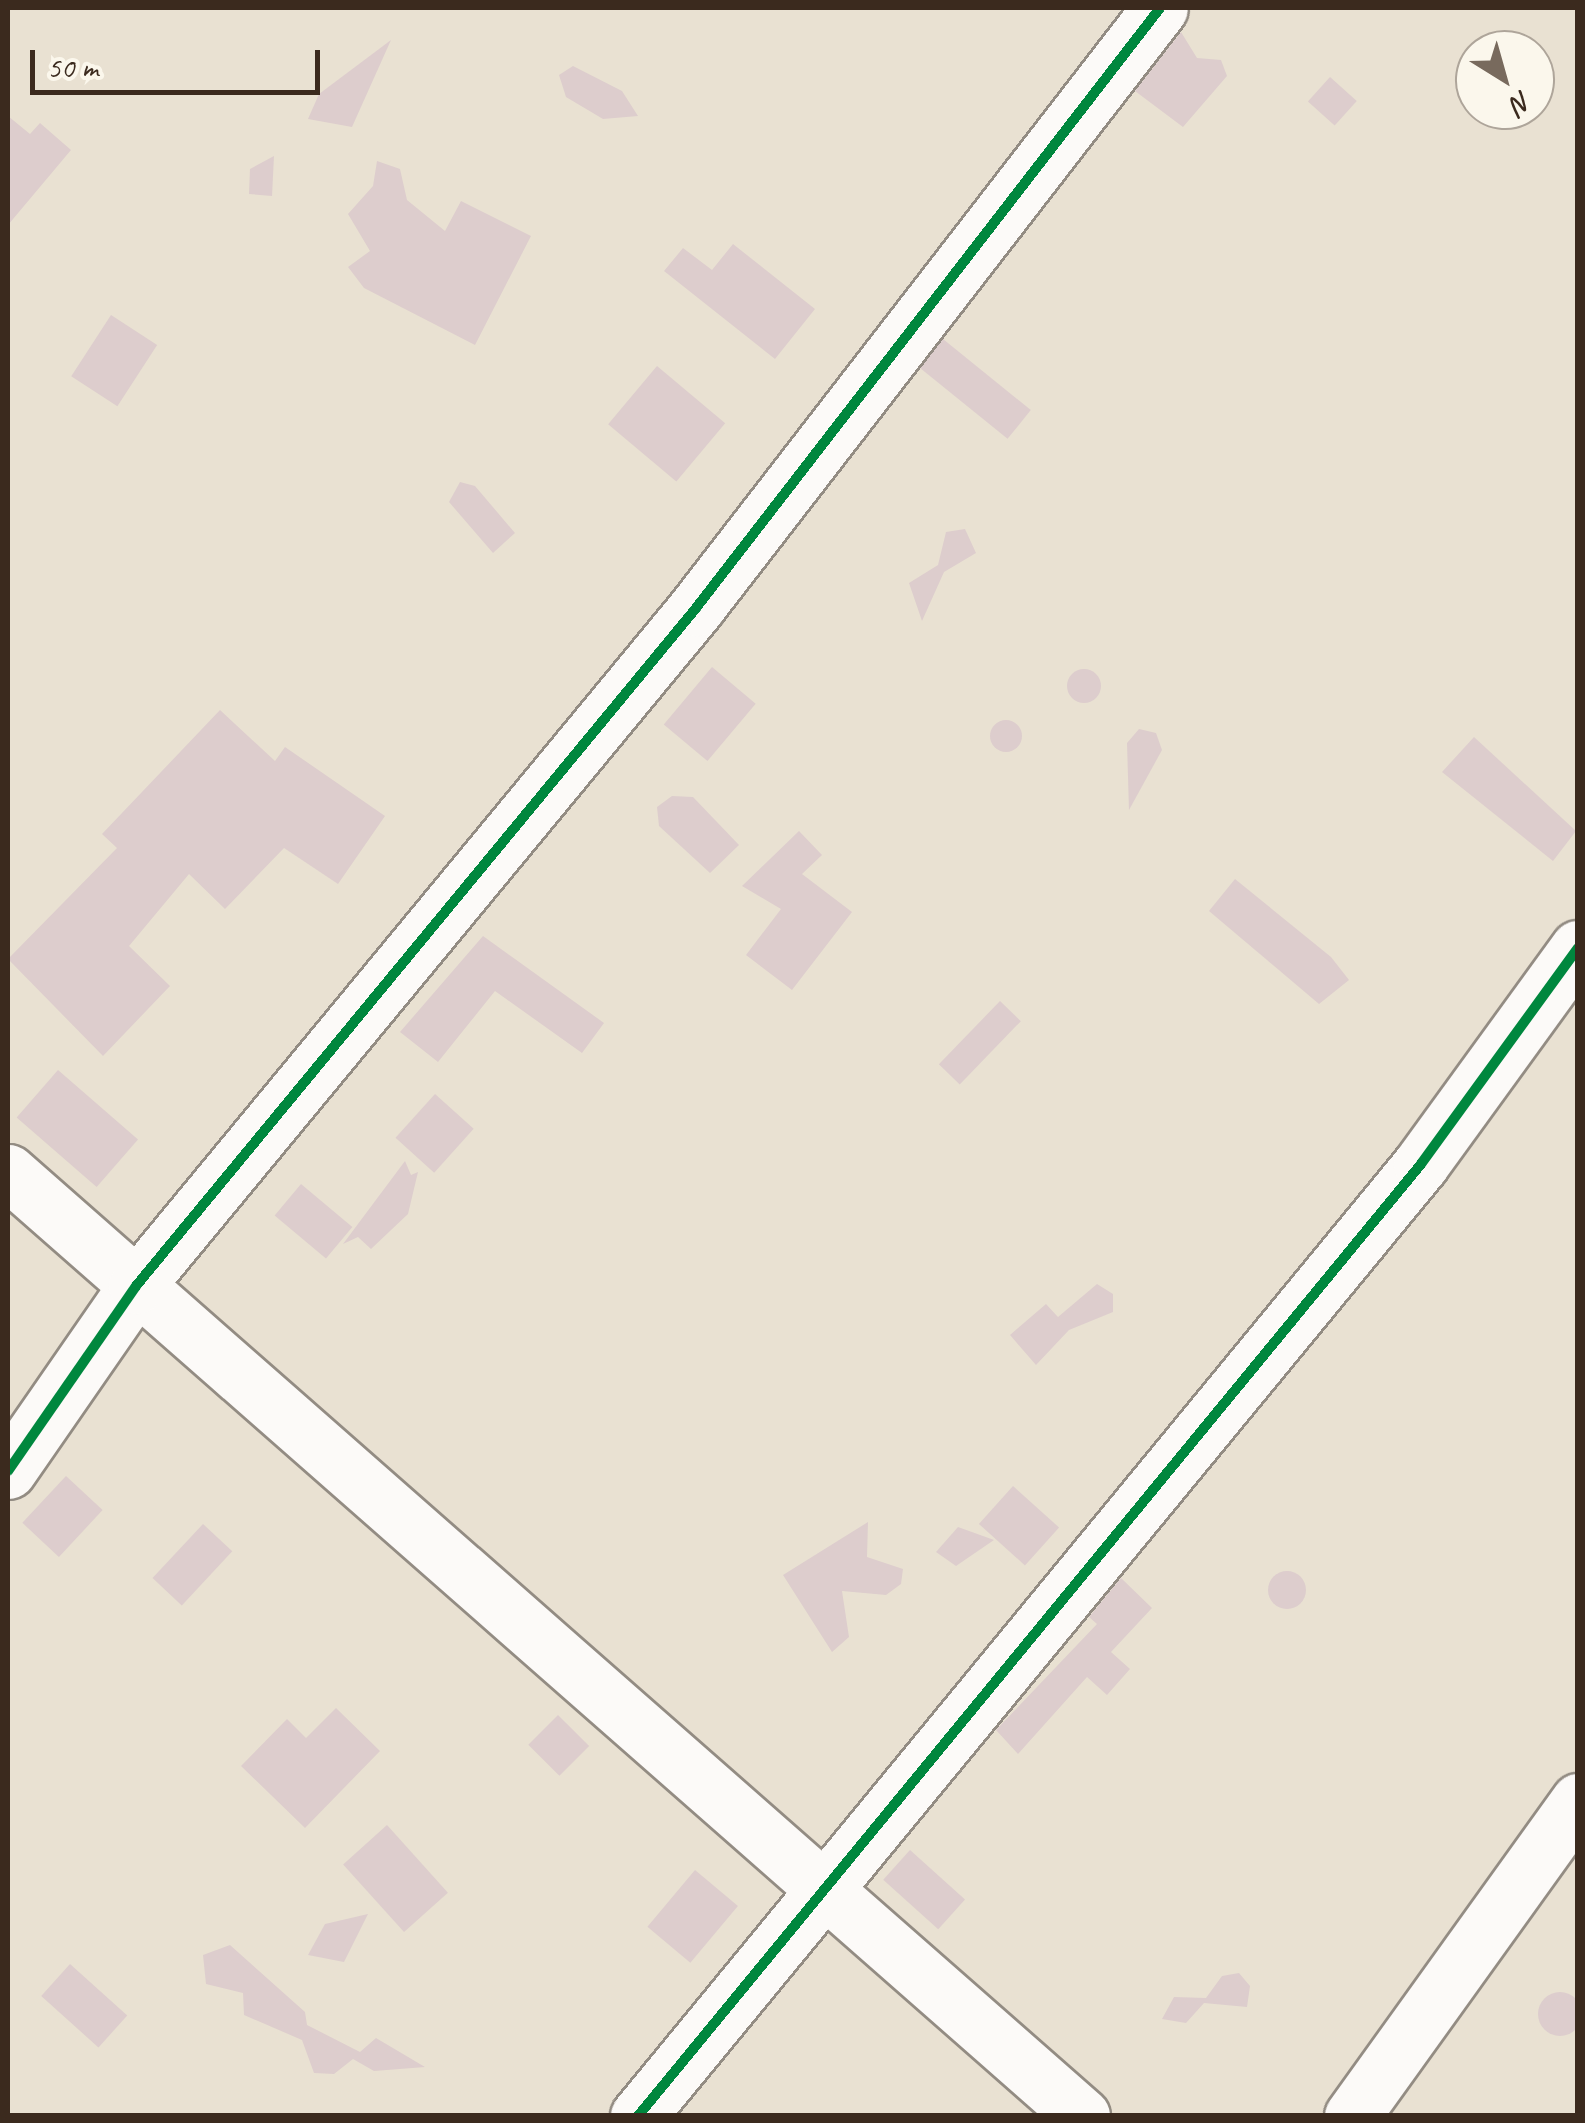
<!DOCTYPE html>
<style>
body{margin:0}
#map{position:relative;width:1585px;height:2123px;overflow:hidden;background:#e9e1d2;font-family:Caveat,sans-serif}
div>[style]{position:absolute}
.building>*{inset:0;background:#ddcdcd;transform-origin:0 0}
.round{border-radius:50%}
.roads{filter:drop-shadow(2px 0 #938c83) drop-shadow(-2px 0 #938c83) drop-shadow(0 2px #938c83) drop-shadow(0 -2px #938c83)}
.minor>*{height:55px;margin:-27.5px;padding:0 27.5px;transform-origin:27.5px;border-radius:27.5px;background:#fcfaf8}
.cycleway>*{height:10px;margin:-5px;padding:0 5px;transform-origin:5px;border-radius:5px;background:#00873e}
span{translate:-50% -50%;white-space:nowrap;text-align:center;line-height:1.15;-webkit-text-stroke:8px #fbf7ec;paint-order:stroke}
.frame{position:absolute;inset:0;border:10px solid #3b2a1e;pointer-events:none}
.north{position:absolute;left:1455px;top:30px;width:100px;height:100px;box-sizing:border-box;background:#fbf7ec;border:2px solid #aea59a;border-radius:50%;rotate:143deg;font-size:28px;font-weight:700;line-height:40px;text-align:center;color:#3b2a1e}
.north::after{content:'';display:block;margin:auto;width:35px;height:45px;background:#786a5d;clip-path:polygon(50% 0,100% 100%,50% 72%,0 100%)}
.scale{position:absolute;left:30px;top:50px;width:290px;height:45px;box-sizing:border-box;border:5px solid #3b2a1e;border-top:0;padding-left:12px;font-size:30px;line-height:35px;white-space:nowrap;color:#3b2a1e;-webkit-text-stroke:8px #fbf7ec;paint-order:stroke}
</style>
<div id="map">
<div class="building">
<i style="clip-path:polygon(1181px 32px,1197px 58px,1221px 60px,1227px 76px,1183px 127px,1135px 91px)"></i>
<i style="clip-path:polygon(391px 40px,352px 127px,308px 119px,319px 94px)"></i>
<i style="clip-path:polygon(573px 66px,622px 91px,638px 116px,603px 119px,566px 97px,559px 75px)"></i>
<i style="left:1330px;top:77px;width:36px;height:33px;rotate:42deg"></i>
<i style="clip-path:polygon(8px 116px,30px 134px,40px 123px,71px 150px,8px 225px)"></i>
<i style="clip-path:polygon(274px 156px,272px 196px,249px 194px,250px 169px)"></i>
<i style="clip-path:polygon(377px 161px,400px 169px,407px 200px,445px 231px,461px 201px,531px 236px,475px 345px,364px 288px,348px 267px,370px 251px,348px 214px,373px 186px)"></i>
<i style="clip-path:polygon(733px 244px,815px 309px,775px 359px,664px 271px,683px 248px,712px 270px)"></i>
<i style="left:111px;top:315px;width:55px;height:73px;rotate:33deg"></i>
<i style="left:943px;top:339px;width:113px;height:37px;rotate:39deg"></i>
<i style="left:657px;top:366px;width:89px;height:76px;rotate:40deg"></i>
<i style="clip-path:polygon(460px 482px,475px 486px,515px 533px,493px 553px,449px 502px)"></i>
<i style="clip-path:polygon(965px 529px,976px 553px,944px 572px,922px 621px,909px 583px,938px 565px,946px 532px)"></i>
<i style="left:712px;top:667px;width:57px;height:75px;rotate:40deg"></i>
<i class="round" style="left:1067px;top:669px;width:34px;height:34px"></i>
<i style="clip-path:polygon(220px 710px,275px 761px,285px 747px,385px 816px,338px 884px,284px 848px,225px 909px,189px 874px,129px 946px,170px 986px,103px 1056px,8px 959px,117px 848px,102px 834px)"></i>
<i class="round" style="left:990px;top:720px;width:32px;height:32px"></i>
<i style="clip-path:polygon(1139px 729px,1156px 733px,1162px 750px,1129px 810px,1127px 743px)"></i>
<i style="clip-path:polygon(1474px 737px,1576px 831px,1553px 861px,1442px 772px)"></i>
<i style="clip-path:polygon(672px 796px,693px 797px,739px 845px,710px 873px,659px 826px,657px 807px)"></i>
<i style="clip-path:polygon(799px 831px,822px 855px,802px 874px,852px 912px,792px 990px,746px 955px,781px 909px,742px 886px)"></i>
<i style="clip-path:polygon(1235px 879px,1331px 957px,1349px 980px,1319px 1004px,1209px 911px)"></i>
<i style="clip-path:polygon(483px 936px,604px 1023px,582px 1053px,495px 991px,438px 1062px,400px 1032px)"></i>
<i style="left:1000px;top:1001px;width:29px;height:88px;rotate:44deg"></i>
<i style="left:58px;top:1070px;width:106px;height:63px;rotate:41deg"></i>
<i style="left:435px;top:1094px;width:52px;height:59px;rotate:42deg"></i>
<i style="clip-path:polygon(405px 1161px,411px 1175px,418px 1172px,408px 1214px,371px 1249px,358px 1237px,343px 1244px)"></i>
<i style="left:301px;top:1184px;width:67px;height:41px;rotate:40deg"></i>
<i style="clip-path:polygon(1097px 1284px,1113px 1294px,1113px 1312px,1069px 1330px,1036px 1365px,1010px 1335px,1046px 1304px,1058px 1317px)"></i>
<i style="left:66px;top:1476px;width:50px;height:64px;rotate:43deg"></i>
<i style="left:1013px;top:1486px;width:62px;height:51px;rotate:42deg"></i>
<i style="clip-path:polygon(868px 1522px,867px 1557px,903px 1569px,901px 1584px,886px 1595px,842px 1591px,849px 1637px,832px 1652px,783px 1575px)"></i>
<i style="left:203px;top:1524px;width:40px;height:74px;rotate:43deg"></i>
<i style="clip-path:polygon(958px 1527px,994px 1540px,956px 1566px,936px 1552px)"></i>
<i class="round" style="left:1268px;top:1571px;width:38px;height:38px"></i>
<i style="clip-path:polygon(1121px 1578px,1152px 1608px,1111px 1652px,1130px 1669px,1107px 1695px,1087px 1677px,1018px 1754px,996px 1730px,1097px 1624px,1089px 1617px)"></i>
<i style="clip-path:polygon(336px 1708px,380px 1751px,305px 1828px,241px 1766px,287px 1719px,306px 1738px)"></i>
<i style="left:558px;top:1715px;width:44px;height:42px;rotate:45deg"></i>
<i style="left:387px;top:1825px;width:91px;height:59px;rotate:48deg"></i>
<i style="left:910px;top:1850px;width:74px;height:40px;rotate:42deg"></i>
<i style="left:695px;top:1870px;width:56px;height:74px;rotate:40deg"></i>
<i style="clip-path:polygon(368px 1914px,344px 1962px,308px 1955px,325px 1924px)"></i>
<i style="clip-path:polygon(230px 1945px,305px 2012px,307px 2025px,360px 2052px,376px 2038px,425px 2067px,374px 2071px,353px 2059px,334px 2074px,314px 2073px,302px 2040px,244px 2015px,243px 1993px,206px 1984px,203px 1955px)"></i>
<i style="left:70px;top:1964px;width:77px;height:43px;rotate:42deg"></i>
<i style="clip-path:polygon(1239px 1973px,1250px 1986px,1247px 2007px,1204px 2003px,1186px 2023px,1162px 2019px,1174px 1997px,1206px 1998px,1222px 1976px)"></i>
<i class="round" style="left:1538px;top:1992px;width:44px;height:44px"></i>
</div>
<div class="roads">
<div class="minor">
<i style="left:8px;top:1172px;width:1430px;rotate:41.31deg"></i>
<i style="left:8px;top:1471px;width:225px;rotate:-55.3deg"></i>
<i style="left:136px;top:1286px;width:879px;rotate:-50.44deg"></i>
<i style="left:696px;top:608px;width:758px;rotate:-52.28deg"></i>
<i style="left:638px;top:2116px;width:1233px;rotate:-50.56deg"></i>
<i style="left:1421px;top:1164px;width:267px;rotate:-54deg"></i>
<i style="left:1352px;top:2116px;width:388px;rotate:-54.3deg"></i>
</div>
</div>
<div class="cycleway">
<i style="left:8px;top:1471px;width:225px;rotate:-55.3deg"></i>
<i style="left:136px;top:1286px;width:879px;rotate:-50.44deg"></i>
<i style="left:696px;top:608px;width:758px;rotate:-52.28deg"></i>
<i style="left:638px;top:2116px;width:1233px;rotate:-50.56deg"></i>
<i style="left:1421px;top:1164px;width:267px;rotate:-54deg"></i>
</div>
<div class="frame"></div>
<div class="north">N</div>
<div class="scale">50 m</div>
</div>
